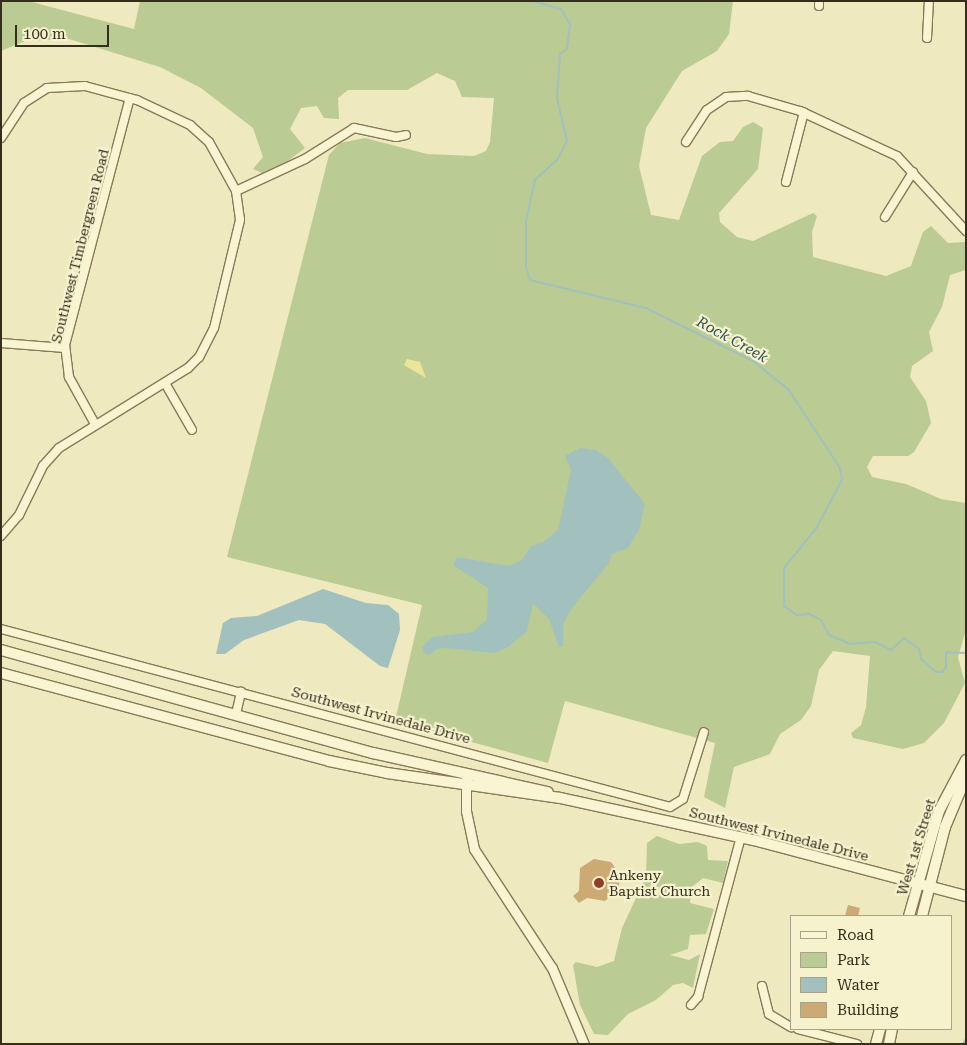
<!DOCTYPE html>
<style>
body{margin:0}
#map{position:relative;width:967px;height:1045px;overflow:hidden;background:#eee9bf;font-family:"Roboto Serif",serif}
div>[style]{position:absolute}
.green>*{inset:0;background:#bacc93}
.sand>*{inset:0;background:#ebe59b}
.water>*{inset:0;background:#a2c0bd}
.stream>*{height:2px;margin:-1px;padding:0 1px;transform-origin:1px;border-radius:1px;background:#a2c0bd}
.building>*{inset:0;background:#cdaa74}
.roads{filter:drop-shadow(1px 0 #877a57) drop-shadow(-1px 0 #877a57) drop-shadow(0 1px #877a57) drop-shadow(0 -1px #877a57)}
.minor>*{height:8px;margin:-4px;padding:0 4px;transform-origin:4px;border-radius:4px;background:#f9f5d2}
.tertiary>*{height:9px;margin:-4.5px;padding:0 4.5px;transform-origin:4.5px;border-radius:4.5px;background:#f9f5d2}
.secondary>*{height:10px;margin:-5px;padding:0 5px;transform-origin:5px;border-radius:5px;background:#f9f5d2}
.dots>*{width:14px;height:14px;translate:-50% -50%;box-sizing:border-box;border:2px solid #f6f2ce;border-radius:50%}
span{translate:-50% -50%;white-space:nowrap;text-align:center;line-height:1.15;-webkit-text-stroke:4.5px #f6f2ce;paint-order:stroke}
.street-label{font-size:14px;color:#362d1c}
.poi-label{font-size:14px;color:#362d1c}
.left{translate:0 -50%;text-align:left}
.water-label{font-size:15px;color:#2b5056;font-style:italic}
.frame{position:absolute;inset:0;border:2px solid #362d1c;pointer-events:none}
.legend{position:absolute;left:790px;top:915px;width:162px;height:115px;box-sizing:border-box;background:#f6f2ce;border:1px solid #a9a387;margin:0;padding:6px 9px;list-style:none;font-size:15px;color:#362d1c}
.legend li{display:flex;align-items:center;gap:10px;height:25px}
.legend b{width:25px;border:1px solid #a9a387}
.scale{position:absolute;left:15px;top:25px;width:94px;height:22px;box-sizing:border-box;border:2px solid #362d1c;border-top:0;padding-left:6px;font-size:15px;line-height:18px;white-space:nowrap;color:#362d1c;-webkit-text-stroke:4px #f6f2ce;paint-order:stroke}
</style>
<div id="map">
<div class="green">
<i style="clip-path:polygon(1px 1px,28px 1px,134px 29px,140px 1px,733px 1px,729px 34px,717px 51px,682px 71px,646px 128px,639px 166px,651px 215px,679px 220px,702px 156px,720px 142px,733px 141px,743px 127px,753px 122px,763px 128px,758px 169px,719px 213px,720px 222px,737px 237px,753px 241px,813px 213px,817px 216px,812px 232px,813px 257px,886px 276px,911px 266px,923px 232px,931px 226px,948px 243px,966px 242px,966px 270px,950px 275px,942px 307px,929px 332px,933px 351px,912px 366px,910px 377px,926px 401px,931px 423px,914px 452px,908px 456px,873px 456px,867px 467px,872px 477px,906px 484px,941px 499px,966px 503px,966px 630px,958px 657px,965px 683px,944px 723px,924px 743px,903px 749px,853px 738px,851px 733px,861px 725px,866px 707px,870px 656px,833px 651px,819px 670px,811px 706px,801px 720px,780px 734px,770px 754px,734px 767px,725px 808px,704px 797px,715px 743px,565px 701px,548px 763px,395px 721px,422px 605px,227px 557px,329px 155px,340px 143px,365px 138px,427px 154px,474px 156px,486px 151px,490px 142px,494px 98px,462px 97px,455px 81px,437px 73px,407px 90px,348px 90px,338px 98px,339px 119px,324px 118px,317px 106px,301px 108px,290px 129px,305px 148px,285px 163px,262px 173px,253px 169px,263px 157px,253px 128px,201px 88px,160px 67px,69px 39px,25px 41px,1px 51px)"></i>
<i style="clip-path:polygon(657px 836px,679px 844px,698px 842px,707px 846px,708px 860px,728px 861px,723px 883px,703px 878px,692px 887px,690px 903px,714px 909px,706px 934px,690px 935px,688px 949px,670px 955px,689px 960px,700px 954px,693px 988px,683px 983px,673px 985px,656px 1000px,628px 1014px,608px 1035px,594px 1034px,580px 1005px,573px 965px,576px 962px,597px 967px,614px 961px,622px 928px,646px 877px,647px 843px)"></i>
</div>
<div class="sand">
<i style="clip-path:polygon(407px 359px,420px 362px,426px 378px,404px 365px)"></i>
</div>
<div class="water">
<i style="clip-path:polygon(580px 448px,596px 450px,608px 458px,645px 504px,639px 530px,628px 548px,612px 554px,609px 563px,572px 608px,563px 624px,563px 646px,559px 647px,549px 619px,533px 603px,527px 631px,508px 647px,494px 653px,445px 648px,436px 649px,430px 655px,424px 653px,422px 647px,432px 637px,473px 632px,487px 619px,488px 588px,453px 565px,457px 557px,509px 566px,522px 560px,531px 546px,543px 542px,558px 530px,571px 470px,565px 456px)"></i>
<i style="clip-path:polygon(323px 589px,366px 603px,388px 605px,399px 614px,400px 630px,388px 668px,380px 666px,325px 624px,299px 620px,244px 640px,225px 654px,216px 654px,223px 623px,231px 618px,257px 616px)"></i>
</div>
<div class="stream">
<i style="left:509px;top:1px;width:6px"></i>
<i style="left:533px;top:1px;width:29px;rotate:16deg"></i>
<i style="left:561px;top:9px;width:17px;rotate:59deg"></i>
<i style="left:570px;top:24px;width:25px;rotate:97deg"></i>
<i style="left:567px;top:49px;width:9px;rotate:144deg"></i>
<i style="left:560px;top:54px;width:45px;rotate:93.8deg"></i>
<i style="left:557px;top:99px;width:43px;rotate:76.6deg"></i>
<i style="left:567px;top:141px;width:20px;rotate:117deg"></i>
<i style="left:558px;top:159px;width:31px;rotate:138deg"></i>
<i style="left:535px;top:180px;width:42px;rotate:102.4deg"></i>
<i style="left:526px;top:221px;width:46px;rotate:90deg"></i>
<i style="left:526px;top:267px;width:14px;rotate:73deg"></i>
<i style="left:530px;top:280px;width:119px;rotate:13.6deg"></i>
<i style="left:646px;top:308px;width:119px;rotate:26.4deg"></i>
<i style="left:753px;top:361px;width:45px;rotate:38.7deg"></i>
<i style="left:788px;top:389px;width:95px;rotate:56.6deg"></i>
<i style="left:840px;top:468px;width:12px;rotate:81deg"></i>
<i style="left:842px;top:480px;width:53px;rotate:118deg"></i>
<i style="left:817px;top:527px;width:53px;rotate:128.8deg"></i>
<i style="left:784px;top:568px;width:38px;rotate:90deg"></i>
<i style="left:784px;top:606px;width:16px;rotate:35deg"></i>
<i style="left:797px;top:615px;width:12px;rotate:-5deg"></i>
<i style="left:809px;top:614px;width:13px;rotate:27deg"></i>
<i style="left:821px;top:620px;width:17px;rotate:62deg"></i>
<i style="left:829px;top:635px;width:23px;rotate:23deg"></i>
<i style="left:850px;top:644px;width:25px;rotate:-5deg"></i>
<i style="left:875px;top:642px;width:18px;rotate:27deg"></i>
<i style="left:891px;top:650px;width:18px;rotate:-43deg"></i>
<i style="left:904px;top:638px;width:19px;rotate:36deg"></i>
<i style="left:919px;top:649px;width:10px;rotate:79deg"></i>
<i style="left:921px;top:659px;width:20px;rotate:41deg"></i>
<i style="left:936px;top:672px;width:6px"></i>
<i style="left:942px;top:672px;width:6px;rotate:-51deg"></i>
<i style="left:946px;top:667px;width:15px;rotate:-90deg"></i>
<i style="left:946px;top:652px;width:20px;rotate:3deg"></i>
<i style="left:963px;top:1044px;width:6px;rotate:-59deg"></i>
</div>
<div class="building">
<i style="clip-path:polygon(594px 859px,611px 862px,621px 876px,618px 890px,605px 901px,587px 898px,579px 903px,573px 896px,579px 891px,580px 868px)"></i>
<i style="clip-path:polygon(848px 905px,860px 908px,858px 916px,845px 916px)"></i>
</div>
<div class="roads">
<div class="minor">
<i style="left:819px;top:6px;width:5px;rotate:-90deg"></i>
<i style="left:927px;top:38px;width:37px;rotate:-87deg"></i>
<i style="left:1px;top:138px;width:42px;rotate:-56.7deg"></i>
<i style="left:24px;top:103px;width:27px;rotate:-33deg"></i>
<i style="left:47px;top:88px;width:38px;rotate:-3deg"></i>
<i style="left:85px;top:86px;width:54px;rotate:15.1deg"></i>
<i style="left:137px;top:100px;width:59px;rotate:25.3deg"></i>
<i style="left:190px;top:125px;width:25px;rotate:42deg"></i>
<i style="left:209px;top:142px;width:56px;rotate:61.1deg"></i>
<i style="left:236px;top:191px;width:29px;rotate:82deg"></i>
<i style="left:240px;top:220px;width:111px;rotate:103.5deg"></i>
<i style="left:214px;top:328px;width:33px;rotate:117deg"></i>
<i style="left:199px;top:357px;width:16px;rotate:135deg"></i>
<i style="left:188px;top:368px;width:152px;rotate:148.2deg"></i>
<i style="left:59px;top:448px;width:24px;rotate:132deg"></i>
<i style="left:43px;top:466px;width:55px;rotate:116.1deg"></i>
<i style="left:19px;top:515px;width:28px;rotate:131deg"></i>
<i style="left:686px;top:142px;width:38px;rotate:-57deg"></i>
<i style="left:707px;top:110px;width:23px;rotate:-34deg"></i>
<i style="left:726px;top:97px;width:22px;rotate:-3deg"></i>
<i style="left:748px;top:96px;width:54px;rotate:16.1deg"></i>
<i style="left:800px;top:111px;width:107px;rotate:24.9deg"></i>
<i style="left:897px;top:156px;width:102px;rotate:47.4deg"></i>
<i style="left:786px;top:182px;width:72px;rotate:-75.6deg"></i>
<i style="left:236px;top:191px;width:76px;rotate:-24.9deg"></i>
<i style="left:305px;top:159px;width:58px;rotate:-32.3deg"></i>
<i style="left:354px;top:128px;width:43px;rotate:12.1deg"></i>
<i style="left:396px;top:137px;width:10px;rotate:-11deg"></i>
<i style="left:885px;top:217px;width:53px;rotate:-58.1deg"></i>
<i style="left:1px;top:343px;width:64px;rotate:4.5deg"></i>
<i style="left:165px;top:383px;width:54px;rotate:60.1deg"></i>
<i style="left:95px;top:424px;width:54px;rotate:-119deg"></i>
<i style="left:69px;top:377px;width:32px;rotate:-97deg"></i>
<i style="left:65px;top:345px;width:255px;rotate:-75.3deg"></i>
<i style="left:1px;top:629px;width:692px;rotate:14.9deg"></i>
<i style="left:670px;top:807px;width:15px;rotate:-32deg"></i>
<i style="left:683px;top:799px;width:70px;rotate:-72.6deg"></i>
<i style="left:236px;top:714px;width:23px;rotate:-77deg"></i>
<i style="left:762px;top:986px;width:29px;rotate:76deg"></i>
<i style="left:769px;top:1014px;width:26px;rotate:31deg"></i>
<i style="left:691px;top:1005px;width:11px;rotate:-49deg"></i>
<i style="left:698px;top:997px;width:166px;rotate:-75deg"></i>
<i style="left:798px;top:1029px;width:61px;rotate:14.3deg"></i>
</div>
<div class="tertiary">
<i style="left:466px;top:778px;width:33px;rotate:90deg"></i>
<i style="left:466px;top:811px;width:39px;rotate:78deg"></i>
<i style="left:474px;top:849px;width:142px;rotate:56.8deg"></i>
<i style="left:552px;top:968px;width:82px;rotate:67.2deg"></i>
</div>
<div class="secondary">
<i style="left:1px;top:650px;width:386px;rotate:15.5deg"></i>
<i style="left:373px;top:753px;width:179px;rotate:12.6deg"></i>
<i style="left:1px;top:673px;width:340px;rotate:15deg"></i>
<i style="left:329px;top:761px;width:59px;rotate:11.7deg"></i>
<i style="left:387px;top:773px;width:175px;rotate:8.2deg"></i>
<i style="left:560px;top:798px;width:206px;rotate:12.3deg"></i>
<i style="left:761px;top:842px;width:212px;rotate:14.8deg"></i>
<i style="left:909px;top:916px;width:109px;rotate:-74.1deg"></i>
<i style="left:939px;top:811px;width:58px;rotate:-62.1deg"></i>
<i style="left:922px;top:916px;width:92px;rotate:-75.5deg"></i>
<i style="left:945px;top:827px;width:54px;rotate:-67.2deg"></i>
<i style="left:876px;top:1044px;width:16px;rotate:-75deg"></i>
<i style="left:889px;top:1044px;width:15px;rotate:-79deg"></i>
</div>
</div>
<div class="dots">
<i style="left:599px;top:883px;background:#963b26"></i>
</div>
<div class="street-label">
<span style="left:80px;top:246px;rotate:-76deg">Southwest Timbergreen Road</span>
<span style="left:381px;top:715px;rotate:15deg">Southwest Irvinedale Drive</span>
<span style="left:779px;top:834px;rotate:14deg">Southwest Irvinedale Drive</span>
<span style="left:916px;top:847px;rotate:-73deg">West 1st Street</span>
</div>
<div class="poi-label">
<span class="left" style="left:609px;top:883px">Ankeny<br>Baptist Church</span>
</div>
<div class="water-label">
<span style="left:732px;top:340px;rotate:29deg">Rock Creek</span>
</div>
<div class="frame"></div>
<ul class="legend">
<li><b style="height:6px;background:#f9f5d2"></b>Road</li>
<li><b style="height:14px;background:#bacc93"></b>Park</li>
<li><b style="height:14px;background:#a2c0bd"></b>Water</li>
<li><b style="height:14px;background:#cdaa74"></b>Building</li>
</ul>
<div class="scale">100 m</div>
</div>
